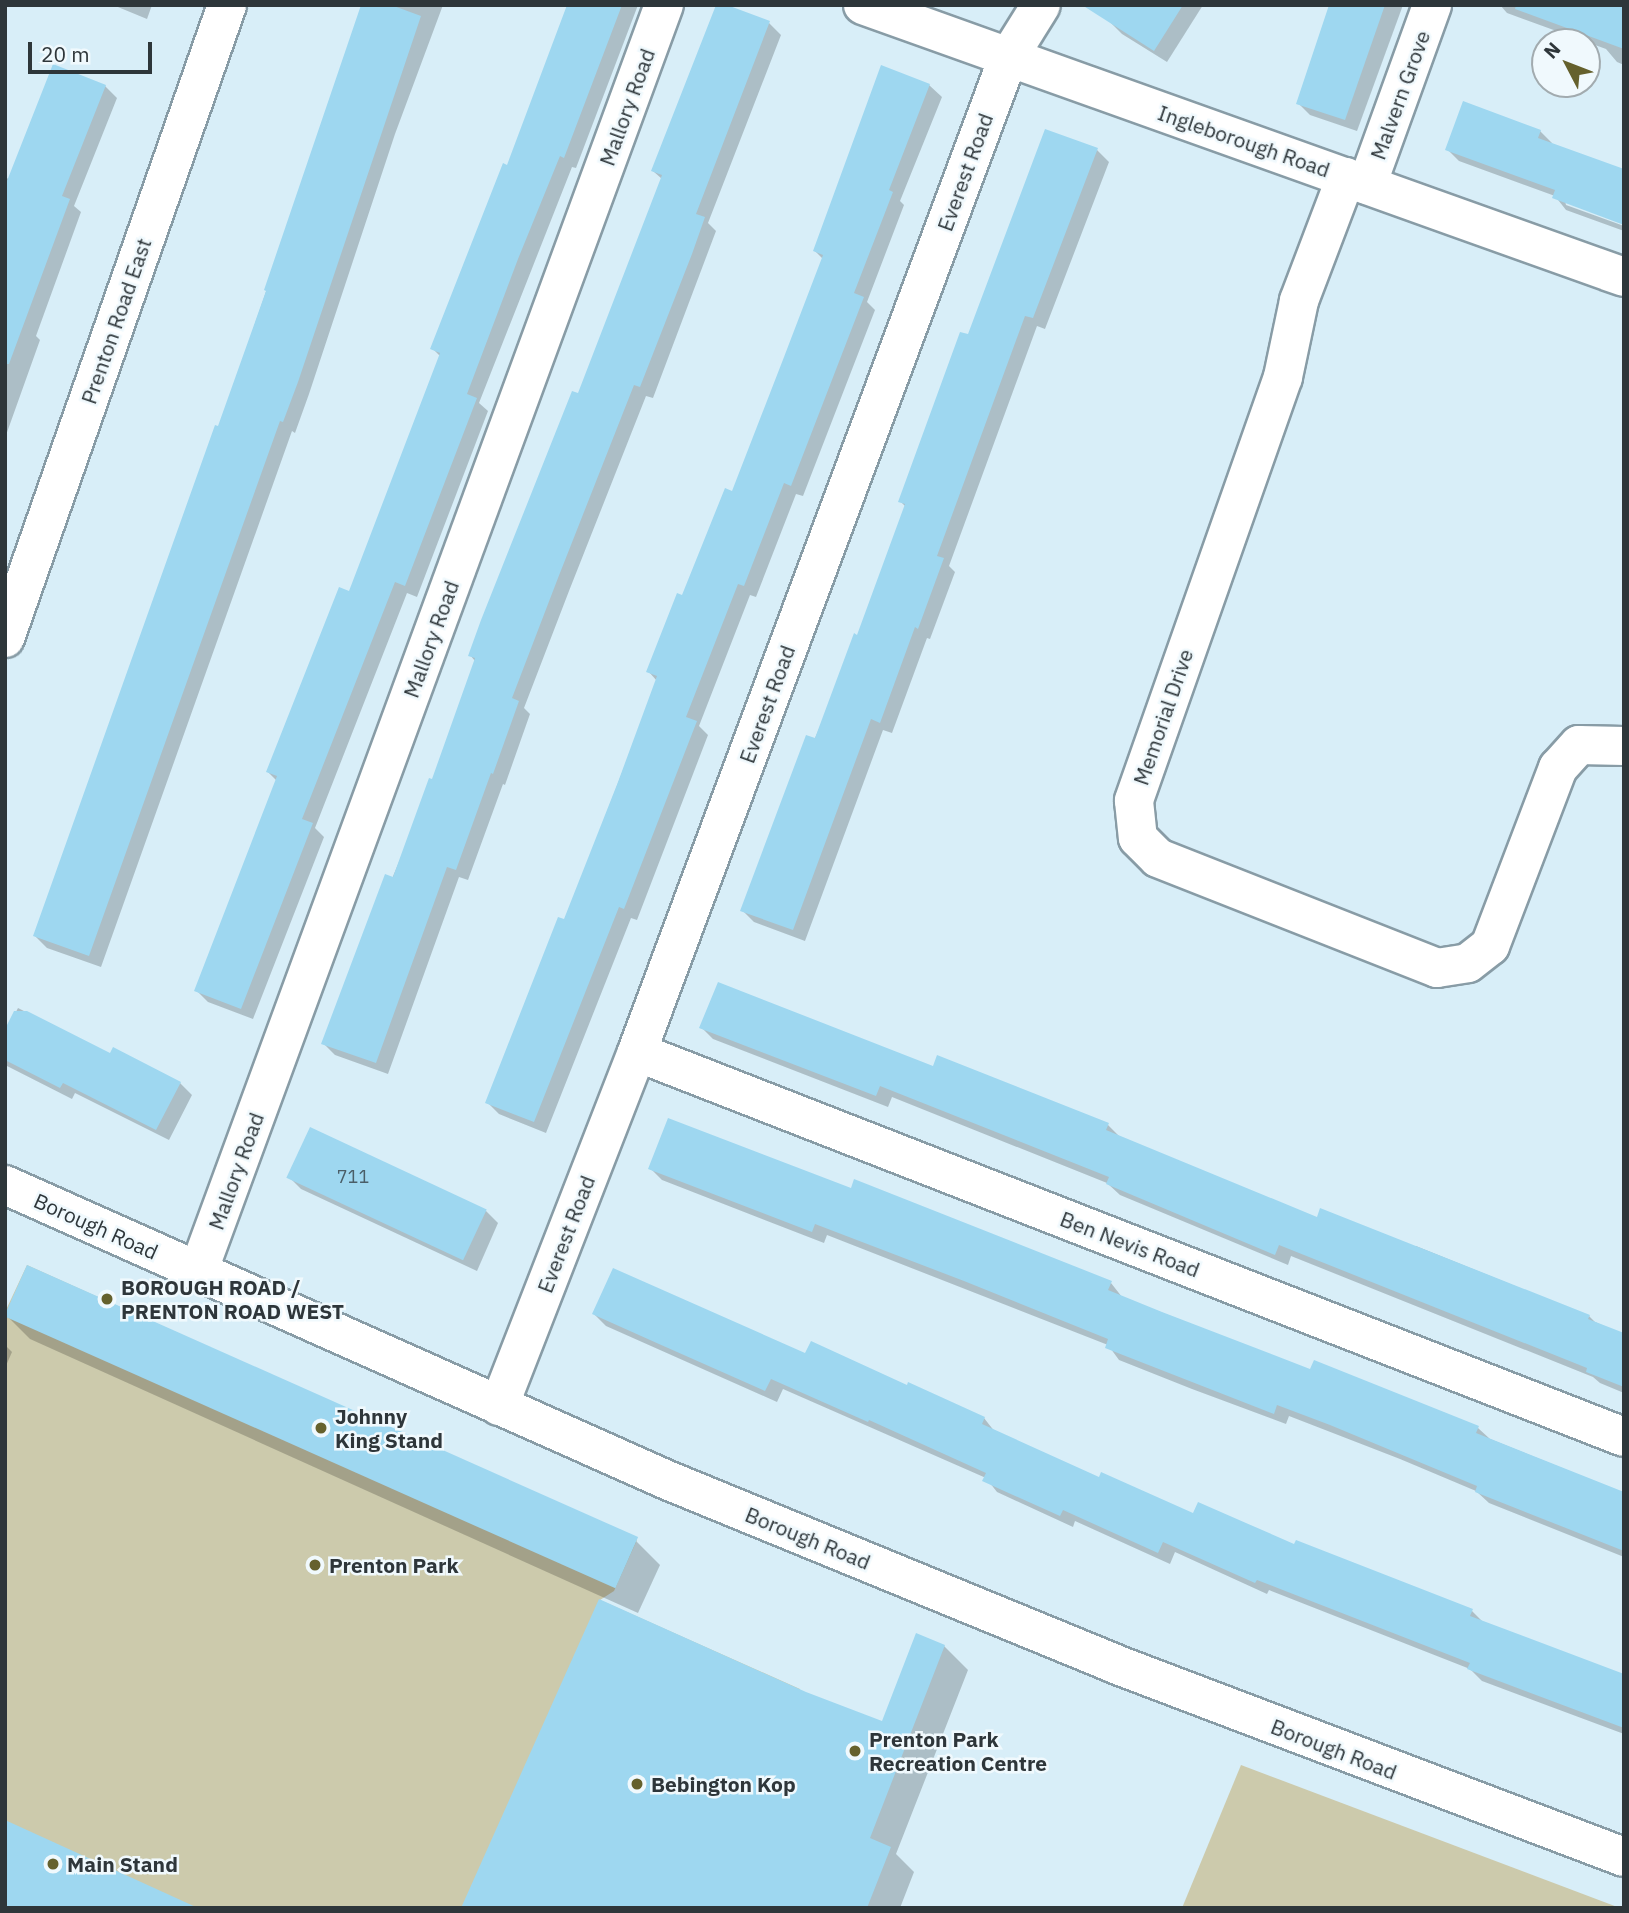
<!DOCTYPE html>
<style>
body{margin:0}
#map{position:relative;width:1629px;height:1913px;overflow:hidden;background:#d8eef8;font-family:"IBM Plex Sans",sans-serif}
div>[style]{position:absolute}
.green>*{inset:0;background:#cccaac}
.shadow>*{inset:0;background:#0003}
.building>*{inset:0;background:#9ed7f0;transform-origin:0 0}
.roads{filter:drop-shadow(2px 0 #889ca6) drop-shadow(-2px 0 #889ca6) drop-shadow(0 2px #889ca6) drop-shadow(0 -2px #889ca6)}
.minor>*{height:38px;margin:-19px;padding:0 19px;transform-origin:19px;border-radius:19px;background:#fff}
.dots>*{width:19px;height:19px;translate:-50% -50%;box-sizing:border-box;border:4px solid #f0f9fd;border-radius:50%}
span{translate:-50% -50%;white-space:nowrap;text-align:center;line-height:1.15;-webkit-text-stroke:5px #f0f9fd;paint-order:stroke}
.number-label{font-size:18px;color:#4a5e68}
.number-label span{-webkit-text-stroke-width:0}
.street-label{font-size:21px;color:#2e363a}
.poi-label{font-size:21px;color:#2e363a;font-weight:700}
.left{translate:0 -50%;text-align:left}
.frame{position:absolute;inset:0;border:7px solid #2e363a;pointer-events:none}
.north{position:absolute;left:1531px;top:28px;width:70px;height:70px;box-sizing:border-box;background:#f0f9fd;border:2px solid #a2abaf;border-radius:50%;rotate:312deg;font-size:19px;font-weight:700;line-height:28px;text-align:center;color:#2e363a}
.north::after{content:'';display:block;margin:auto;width:24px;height:32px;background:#65612d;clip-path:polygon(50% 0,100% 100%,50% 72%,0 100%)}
.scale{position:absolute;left:28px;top:42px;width:124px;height:32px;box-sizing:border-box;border:4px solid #2e363a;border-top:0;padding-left:9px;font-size:21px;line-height:24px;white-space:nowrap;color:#2e363a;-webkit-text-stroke:5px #f0f9fd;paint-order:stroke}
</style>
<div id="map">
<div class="green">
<i style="clip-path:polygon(27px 1265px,637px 1540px,614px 1591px,600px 1600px,800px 1689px,704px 1908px,5px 1908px,5px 1312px)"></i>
<i style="clip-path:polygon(1241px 1765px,1620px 1908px,1182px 1908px)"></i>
</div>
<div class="shadow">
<i style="clip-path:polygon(113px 5px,152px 5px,147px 19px)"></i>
<i style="clip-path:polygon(364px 5px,443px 5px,395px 134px,309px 394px,295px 433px,292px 431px,101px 967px,47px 948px,35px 936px,219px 429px)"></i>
<i style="clip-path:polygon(569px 5px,638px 5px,576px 168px,572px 167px,479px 403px,488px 411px,417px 597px,407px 593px,315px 828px,324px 837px,253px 1019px,208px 1002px,196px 990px,277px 781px,268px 772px,350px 594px,441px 357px,432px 348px,508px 167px)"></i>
<i style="clip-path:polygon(1121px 5px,1203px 5px,1167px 62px,1122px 34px,1110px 22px)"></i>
<i style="clip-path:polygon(1333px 5px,1403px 5px,1357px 131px,1310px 115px,1298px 103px)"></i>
<i style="clip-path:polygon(1500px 5px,1624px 5px,1624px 65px,1617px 62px,1606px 49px,1507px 13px)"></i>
<i style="clip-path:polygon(769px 23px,781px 35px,708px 223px,716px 231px,653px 398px,646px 396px,569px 591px,524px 708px,530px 714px,505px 785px,503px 784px,468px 880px,459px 877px,388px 1074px,335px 1055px,323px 1043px,433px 781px,475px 661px,470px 655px,579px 396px,662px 179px,653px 171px)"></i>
<i style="clip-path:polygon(882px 67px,929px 85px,942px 97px,900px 201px,904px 205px,867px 302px,875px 310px,803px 496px,796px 494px,756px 597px,750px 595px,699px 726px,708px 735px,637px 920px,631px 918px,546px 1133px,499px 1114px,487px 1102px,565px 922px,657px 681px,649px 672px,733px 493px,823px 259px,815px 251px)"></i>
<i style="clip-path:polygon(105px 86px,117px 98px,74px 206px,81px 212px,36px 336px,40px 340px,5px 438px,5px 178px,10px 179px)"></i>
<i style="clip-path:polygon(1540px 131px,1552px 143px,1566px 205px,1624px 226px,1624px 231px,1566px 210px,1555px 196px,1459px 161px,1447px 149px)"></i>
<i style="clip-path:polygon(1097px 150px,1109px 162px,1045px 329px,1037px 326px,949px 566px,955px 572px,930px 639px,927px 638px,892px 733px,883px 730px,805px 941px,754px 922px,742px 910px,858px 637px,906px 507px,900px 501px,969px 337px)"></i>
<i style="clip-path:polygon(18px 1008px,111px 1055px,180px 1083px,192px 1095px,169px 1140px,75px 1093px,72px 1099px,7px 1066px,5px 1033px)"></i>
<i style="clip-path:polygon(701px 1027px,934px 1068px,1108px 1125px,1120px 1137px,1318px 1219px,1415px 1248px,1416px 1246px,1589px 1316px,1595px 1322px,1624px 1335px,1624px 1393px,1600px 1383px,1593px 1377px,1291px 1256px,1288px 1265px,1120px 1195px,1107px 1183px,892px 1097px,888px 1107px,713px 1039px)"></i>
<i style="clip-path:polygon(650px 1168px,852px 1190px,1111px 1283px,1122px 1297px,1311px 1371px,1478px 1428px,1490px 1439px,1624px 1493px,1624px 1557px,1489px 1503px,1476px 1491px,1400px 1459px,1289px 1416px,1286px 1424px,1192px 1389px,1119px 1360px,1108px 1345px,827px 1235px,824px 1243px,662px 1180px)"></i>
<i style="clip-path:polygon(289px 1177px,486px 1211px,498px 1223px,477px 1271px,301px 1189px)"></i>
<i style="clip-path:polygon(594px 1314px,806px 1356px,907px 1387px,984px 1418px,995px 1432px,1100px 1480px,1194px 1515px,1295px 1547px,1297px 1542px,1472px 1611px,1484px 1623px,1624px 1676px,1624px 1734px,1482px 1681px,1470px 1669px,1269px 1590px,1267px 1594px,1175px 1552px,1170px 1564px,1075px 1521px,1073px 1527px,997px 1492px,986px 1478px,783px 1389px,777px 1402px,606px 1326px)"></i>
<i style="clip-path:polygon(6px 1315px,636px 1541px,660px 1565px,638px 1613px,30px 1339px)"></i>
<i style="clip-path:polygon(5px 1345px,12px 1352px,5px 1368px)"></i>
<i style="clip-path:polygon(944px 1646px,968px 1670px,896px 1854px,914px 1872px,900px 1908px,463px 1908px,806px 1694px,883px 1723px)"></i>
</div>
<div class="building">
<i style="clip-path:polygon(361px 5px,391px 5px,421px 16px,298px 382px,283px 422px,280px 421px,89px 956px,33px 936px,215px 425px,218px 426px,266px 291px,264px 290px)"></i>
<i style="clip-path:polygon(567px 5px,622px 5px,564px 158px,560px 156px,518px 259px,467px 394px,477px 398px,405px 586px,395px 582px,302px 819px,313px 823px,241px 1009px,194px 991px,277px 776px,266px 772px,339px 587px,349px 591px,440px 353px,430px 349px,503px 163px,507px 165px)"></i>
<i style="clip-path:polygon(716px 5px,727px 5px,770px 21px,696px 214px,705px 217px,692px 254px,640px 387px,634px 385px,558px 578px,512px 698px,519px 701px,493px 774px,491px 773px,456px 870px,447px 867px,376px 1063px,321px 1044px,385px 874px,393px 877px,429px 778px,432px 779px,475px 658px,468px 656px,481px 620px,572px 391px,578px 393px,662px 175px,651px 171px)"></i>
<i style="clip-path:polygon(1082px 5px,1183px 5px,1154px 51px)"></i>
<i style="clip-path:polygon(1329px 5px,1385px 5px,1345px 120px,1296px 104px)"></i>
<i style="clip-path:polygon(1516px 5px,1624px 5px,1624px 49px,1515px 9px)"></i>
<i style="clip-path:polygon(53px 64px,106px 85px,62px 196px,70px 199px,9px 364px,5px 364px,5px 186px)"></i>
<i style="clip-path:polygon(881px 65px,930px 84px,889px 190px,893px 192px,854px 293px,864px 297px,791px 486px,784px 483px,744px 586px,738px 584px,686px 717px,697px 721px,624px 909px,619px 907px,534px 1122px,485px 1103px,558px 917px,564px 919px,618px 782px,657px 676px,646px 672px,677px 593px,682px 595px,725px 488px,732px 491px,784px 357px,823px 255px,813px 251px)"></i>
<i style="clip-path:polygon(1463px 101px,1541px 130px,1538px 138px,1624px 169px,1624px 225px,1552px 198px,1555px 190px,1445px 150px)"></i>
<i style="clip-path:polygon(1045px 129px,1098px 148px,1033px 318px,1025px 316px,937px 556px,944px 558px,918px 629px,915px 627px,880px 723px,871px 719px,793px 930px,740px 911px,806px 735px,815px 738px,854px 633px,857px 635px,905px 504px,898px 502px,960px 332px,968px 334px)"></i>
<i style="clip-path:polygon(718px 982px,933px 1066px,937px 1055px,1109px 1123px,1106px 1130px,1317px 1217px,1320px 1208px,1590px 1315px,1588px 1319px,1624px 1333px,1624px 1387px,1586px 1372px,1587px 1368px,1279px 1245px,1275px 1255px,1106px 1184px,1109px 1177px,880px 1086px,876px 1096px,699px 1028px)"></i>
<i style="clip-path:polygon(14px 1011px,27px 1011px,110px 1053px,113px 1047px,181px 1082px,156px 1130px,63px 1083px,60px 1088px,5px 1060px,5px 1029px)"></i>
<i style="clip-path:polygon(668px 1118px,851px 1188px,854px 1179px,1112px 1281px,1108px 1290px,1162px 1312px,1310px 1369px,1314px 1360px,1479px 1426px,1476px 1433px,1624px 1492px,1624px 1551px,1475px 1492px,1477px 1486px,1330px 1425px,1277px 1405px,1274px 1414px,1105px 1348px,1108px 1339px,964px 1281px,815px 1224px,812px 1232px,648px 1169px)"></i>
<i style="left:310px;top:1127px;width:195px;height:56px;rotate:25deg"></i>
<i style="left:27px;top:1265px;width:669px;height:56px;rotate:24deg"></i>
<i style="clip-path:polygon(613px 1268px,805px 1353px,811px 1341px,907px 1385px,908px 1382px,985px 1417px,982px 1424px,1099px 1477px,1101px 1472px,1193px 1513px,1198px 1502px,1294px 1544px,1296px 1540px,1473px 1609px,1470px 1616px,1624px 1674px,1624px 1728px,1467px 1669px,1470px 1663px,1257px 1580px,1255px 1583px,1163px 1542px,1158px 1553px,1063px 1510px,1060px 1516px,982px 1481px,986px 1473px,869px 1420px,868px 1422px,771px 1379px,765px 1391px,659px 1344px,592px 1314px)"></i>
<i style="clip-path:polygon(599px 1599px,806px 1692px,882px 1721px,916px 1633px,945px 1645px,870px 1838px,891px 1847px,867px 1908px,461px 1908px)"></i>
<i style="clip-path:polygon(5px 1820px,198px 1908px,5px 1908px)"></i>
</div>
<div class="roads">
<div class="minor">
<i style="left:863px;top:5px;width:808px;rotate:19.67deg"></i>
<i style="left:1346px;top:177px;width:133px;rotate:110.8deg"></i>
<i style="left:1299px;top:301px;width:78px;rotate:101.9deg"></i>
<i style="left:1283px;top:377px;width:449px;rotate:109.4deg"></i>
<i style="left:1134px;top:801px;width:37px;rotate:84deg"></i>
<i style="left:1138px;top:838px;width:28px;rotate:45deg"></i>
<i style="left:1158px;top:858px;width:300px;rotate:21.5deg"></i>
<i style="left:1437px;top:968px;width:31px;rotate:-9deg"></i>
<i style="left:1468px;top:963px;width:28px;rotate:-38deg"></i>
<i style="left:1490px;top:946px;width:191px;rotate:-69.1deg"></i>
<i style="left:1558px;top:768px;width:31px;rotate:-48deg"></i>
<i style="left:1579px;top:745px;width:45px;rotate:1.3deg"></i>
<i style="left:1367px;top:185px;width:191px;rotate:-70.1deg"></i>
<i style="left:5px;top:638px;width:671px;rotate:-70.67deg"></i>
<i style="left:637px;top:1052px;width:1059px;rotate:21.31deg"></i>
<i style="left:5px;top:1185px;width:725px;rotate:24.02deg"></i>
<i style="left:667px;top:1480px;width:484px;rotate:22.3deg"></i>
<i style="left:1115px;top:1664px;width:544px;rotate:20.77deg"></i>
<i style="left:198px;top:1272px;width:1350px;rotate:-69.81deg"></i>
<i style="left:499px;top:1406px;width:380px;rotate:-68.7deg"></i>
<i style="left:637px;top:1052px;width:1061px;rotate:-69.53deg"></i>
<i style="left:1008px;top:58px;width:62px;rotate:-58.1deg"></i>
</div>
</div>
<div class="dots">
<i style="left:107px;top:1299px;background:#65612d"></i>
<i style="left:321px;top:1428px;background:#65612d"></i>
<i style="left:315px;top:1565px;background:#65612d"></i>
<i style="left:855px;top:1751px;background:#65612d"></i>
<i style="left:637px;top:1784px;background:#65612d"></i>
<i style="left:53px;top:1864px;background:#65612d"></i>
</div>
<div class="number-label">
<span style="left:353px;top:1177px">711</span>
</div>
<div class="street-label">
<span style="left:1400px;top:95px;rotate:-70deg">Malvern Grove</span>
<span style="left:627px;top:107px;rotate:-70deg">Mallory Road</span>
<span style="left:1244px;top:141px;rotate:19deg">Ingleborough Road</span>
<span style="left:965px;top:172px;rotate:-70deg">Everest Road</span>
<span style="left:116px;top:321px;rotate:-71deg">Prenton Road East</span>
<span style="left:431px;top:639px;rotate:-70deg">Mallory Road</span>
<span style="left:767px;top:704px;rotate:-70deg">Everest Road</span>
<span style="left:1163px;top:717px;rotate:-71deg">Memorial Drive</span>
<span style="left:236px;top:1171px;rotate:-70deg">Mallory Road</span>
<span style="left:96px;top:1226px;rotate:24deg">Borough Road</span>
<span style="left:566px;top:1234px;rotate:-69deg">Everest Road</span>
<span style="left:1130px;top:1244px;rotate:21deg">Ben Nevis Road</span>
<span style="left:808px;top:1538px;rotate:22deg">Borough Road</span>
<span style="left:1334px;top:1749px;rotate:21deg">Borough Road</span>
</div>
<div class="poi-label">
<span class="left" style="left:121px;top:1299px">BOROUGH ROAD /<br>PRENTON ROAD WEST</span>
<span class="left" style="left:335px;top:1428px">Johnny<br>King Stand</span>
<span class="left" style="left:329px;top:1565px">Prenton Park</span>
<span class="left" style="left:869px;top:1751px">Prenton Park<br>Recreation Centre</span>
<span class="left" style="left:651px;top:1784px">Bebington Kop</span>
<span class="left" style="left:67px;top:1864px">Main Stand</span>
</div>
<div class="frame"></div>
<div class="north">N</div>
<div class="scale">20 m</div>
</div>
